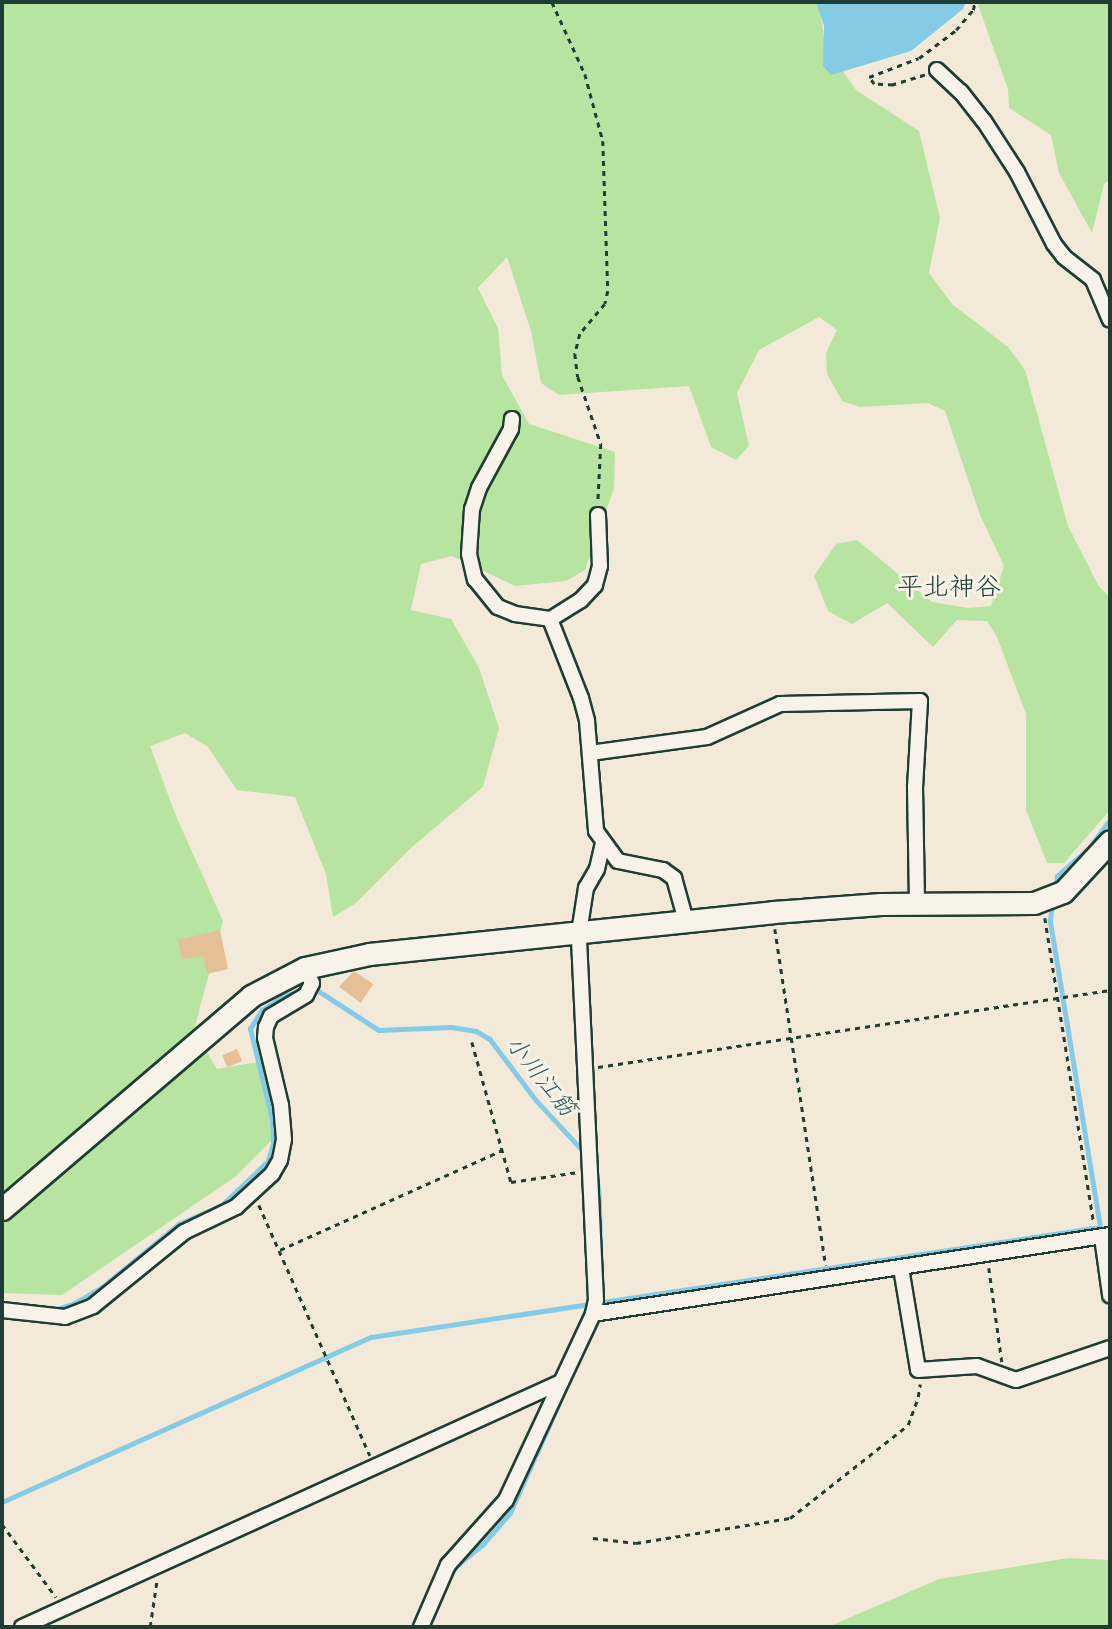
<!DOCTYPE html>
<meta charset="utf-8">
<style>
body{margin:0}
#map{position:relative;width:1112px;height:1629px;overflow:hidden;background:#f3e9d8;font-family:"Playpen Sans","Klee One",sans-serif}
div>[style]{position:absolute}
.green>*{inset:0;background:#b7e4a1}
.water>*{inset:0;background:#85cbe6}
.stream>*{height:4.5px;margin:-2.25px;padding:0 2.25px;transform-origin:2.25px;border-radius:2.25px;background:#85cbe6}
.building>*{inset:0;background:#e5bf96;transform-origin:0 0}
.path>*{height:2.5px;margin-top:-1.25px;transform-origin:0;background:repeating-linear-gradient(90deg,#1f3d34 0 5px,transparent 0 10px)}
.roads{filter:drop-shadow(2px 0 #1f3d34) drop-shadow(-2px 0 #1f3d34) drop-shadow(0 2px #1f3d34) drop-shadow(0 -2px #1f3d34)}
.street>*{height:14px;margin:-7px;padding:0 7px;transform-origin:7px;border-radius:7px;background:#f7f3e8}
.secondary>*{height:21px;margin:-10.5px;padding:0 10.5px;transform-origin:10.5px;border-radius:10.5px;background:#f7f3e8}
span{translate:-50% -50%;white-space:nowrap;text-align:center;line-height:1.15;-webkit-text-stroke:6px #f7f3e8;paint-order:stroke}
.water-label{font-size:24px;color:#335958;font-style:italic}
.quarter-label{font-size:26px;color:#1f3d34}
.frame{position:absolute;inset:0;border:4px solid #1f3d34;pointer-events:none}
</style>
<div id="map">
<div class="green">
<i style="clip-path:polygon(2px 2px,819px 2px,825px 45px,856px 90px,919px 131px,940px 218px,929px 273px,952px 304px,1008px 347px,1025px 370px,1068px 526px,1098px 585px,1110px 598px,1110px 810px,1064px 863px,1047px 863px,1026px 810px,1026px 714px,997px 637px,987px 621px,957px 620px,933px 647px,887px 603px,852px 624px,828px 611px,814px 576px,836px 544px,857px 540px,932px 602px,968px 608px,991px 606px,1004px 566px,980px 515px,945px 411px,928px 403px,860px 407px,842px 401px,827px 374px,826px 353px,837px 330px,819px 317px,759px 350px,737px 393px,749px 446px,736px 460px,711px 447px,689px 386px,559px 395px,541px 383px,531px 331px,507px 257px,478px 288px,498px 328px,502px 375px,529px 424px,615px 452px,614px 488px,585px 570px,566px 581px,515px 586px,452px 556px,421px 564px,411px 610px,451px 619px,479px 668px,499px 728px,483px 787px,412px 847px,356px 903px,333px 917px,326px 874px,295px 797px,237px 790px,208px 747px,185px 733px,150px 746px,176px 816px,223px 921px,194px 1030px,217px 1069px,264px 1061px,277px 1135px,235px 1177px,62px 1295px,2px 1293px)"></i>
<i style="clip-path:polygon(977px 2px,1110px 2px,1110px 180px,1104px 184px,1092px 233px,1059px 173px,1051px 135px,1009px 108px,1008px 89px)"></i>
<i style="clip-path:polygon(1069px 1558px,1110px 1560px,1110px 1627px,828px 1627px,939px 1579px)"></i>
</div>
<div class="water">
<i style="clip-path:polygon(816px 2px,966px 2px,963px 9px,911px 51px,831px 75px,823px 66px,824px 26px)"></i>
</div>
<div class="stream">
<i style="left:1055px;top:889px;width:13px;rotate:-81deg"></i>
<i style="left:1057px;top:876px;width:41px;rotate:-41.1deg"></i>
<i style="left:1088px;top:849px;width:36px;rotate:-53deg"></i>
<i style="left:314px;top:988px;width:77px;rotate:32.9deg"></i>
<i style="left:379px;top:1030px;width:72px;rotate:-2.4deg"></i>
<i style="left:451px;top:1027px;width:25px;rotate:9deg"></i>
<i style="left:476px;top:1031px;width:16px;rotate:30deg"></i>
<i style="left:490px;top:1039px;width:76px;rotate:53deg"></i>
<i style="left:536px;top:1100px;width:74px;rotate:47.2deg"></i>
<i style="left:594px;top:1163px;width:29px;rotate:80deg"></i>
<i style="left:599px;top:1192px;width:108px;rotate:88.4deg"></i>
<i style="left:54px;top:1310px;width:20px;rotate:-18deg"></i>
<i style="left:73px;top:1304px;width:32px;rotate:-30deg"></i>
<i style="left:101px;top:1288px;width:101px;rotate:-39.4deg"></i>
<i style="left:179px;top:1224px;width:47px;rotate:-23.8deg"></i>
<i style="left:222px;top:1205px;width:64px;rotate:-43.7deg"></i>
<i style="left:268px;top:1161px;width:18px;rotate:-74deg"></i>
<i style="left:273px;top:1144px;width:25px;rotate:-92deg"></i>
<i style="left:272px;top:1119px;width:93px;rotate:-103.7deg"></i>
<i style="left:250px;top:1029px;width:22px;rotate:-58deg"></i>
<i style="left:262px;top:1010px;width:26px;rotate:-32deg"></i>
<i style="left:284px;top:996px;width:22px;rotate:-18deg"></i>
<i style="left:2px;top:1502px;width:404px;rotate:-24.1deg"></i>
<i style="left:371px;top:1337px;width:737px;rotate:-8.58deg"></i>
<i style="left:1100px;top:1227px;width:311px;rotate:-99.3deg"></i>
<i style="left:1050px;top:920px;width:16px;rotate:-83deg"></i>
<i style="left:449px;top:1578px;width:14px;rotate:-60deg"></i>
<i style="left:456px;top:1566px;width:36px;rotate:-39deg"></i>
<i style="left:484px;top:1543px;width:40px;rotate:-49deg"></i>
<i style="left:510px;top:1513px;width:118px;rotate:-66deg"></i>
</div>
<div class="building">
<i style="clip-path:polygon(220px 930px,228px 969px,207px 974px,203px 956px,182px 959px,178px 940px)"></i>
<i style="clip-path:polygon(354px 971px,373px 984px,361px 1003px,339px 987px)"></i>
<i style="left:237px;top:1049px;width:13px;height:16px;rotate:67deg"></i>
</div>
<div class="path">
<i style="left:552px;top:2px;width:79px;rotate:65.4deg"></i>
<i style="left:585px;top:74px;width:69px;rotate:75deg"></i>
<i style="left:603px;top:141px;width:150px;rotate:88.1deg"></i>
<i style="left:608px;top:291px;width:13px;rotate:103deg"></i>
<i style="left:605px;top:304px;width:39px;rotate:130deg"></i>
<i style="left:580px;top:334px;width:21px;rotate:104deg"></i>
<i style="left:575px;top:354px;width:23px;rotate:83deg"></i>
<i style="left:578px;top:377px;width:71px;rotate:71.1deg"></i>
<i style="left:601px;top:444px;width:59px;rotate:92.9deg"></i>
<i style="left:925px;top:75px;width:34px;rotate:163deg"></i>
<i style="left:893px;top:85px;width:19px;rotate:-177deg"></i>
<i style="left:874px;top:84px;width:9px;rotate:-126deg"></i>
<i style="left:869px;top:77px;width:53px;rotate:-20.8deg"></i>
<i style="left:919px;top:58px;width:46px;rotate:-37.1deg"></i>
<i style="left:956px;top:30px;width:26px;rotate:-50deg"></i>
<i style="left:973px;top:10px;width:8px;rotate:-76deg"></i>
<i style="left:1045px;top:918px;width:309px;rotate:80.9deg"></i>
<i style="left:775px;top:929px;width:340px;rotate:81.4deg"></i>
<i style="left:472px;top:1042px;width:145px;rotate:74.4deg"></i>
<i style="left:511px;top:1182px;width:68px;rotate:-8.5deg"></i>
<i style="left:598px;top:1067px;width:518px;rotate:-8.55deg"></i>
<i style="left:259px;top:1205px;width:274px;rotate:66.1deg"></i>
<i style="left:280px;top:1250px;width:243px;rotate:-24.2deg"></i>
<i style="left:989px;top:1268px;width:95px;rotate:82.1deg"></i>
<i style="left:2px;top:1524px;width:91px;rotate:53.5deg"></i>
<i style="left:593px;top:1538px;width:43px;rotate:6.6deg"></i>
<i style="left:636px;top:1543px;width:156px;rotate:-9.2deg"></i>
<i style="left:790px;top:1518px;width:150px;rotate:-38.2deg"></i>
<i style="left:908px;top:1425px;width:30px;rotate:-70deg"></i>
<i style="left:918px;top:1397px;width:13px;rotate:-81deg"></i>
<i style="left:150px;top:1627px;width:49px;rotate:-81.7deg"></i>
</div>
<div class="roads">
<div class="street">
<i style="left:937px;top:70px;width:33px;rotate:43deg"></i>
<i style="left:961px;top:92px;width:37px;rotate:52deg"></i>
<i style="left:984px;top:121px;width:61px;rotate:57.1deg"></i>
<i style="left:1017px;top:172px;width:81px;rotate:62.8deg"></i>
<i style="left:1054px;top:244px;width:16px;rotate:52deg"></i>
<i style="left:1064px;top:257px;width:37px;rotate:38deg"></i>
<i style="left:1093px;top:280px;width:43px;rotate:67deg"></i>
<i style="left:512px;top:419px;width:10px;rotate:96deg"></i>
<i style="left:511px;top:429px;width:67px;rotate:118.5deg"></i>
<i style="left:479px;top:488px;width:22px;rotate:108deg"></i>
<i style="left:472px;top:509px;width:45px;rotate:93.8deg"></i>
<i style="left:469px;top:554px;width:26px;rotate:77deg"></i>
<i style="left:475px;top:579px;width:36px;rotate:51deg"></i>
<i style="left:498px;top:607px;width:18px;rotate:22deg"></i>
<i style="left:515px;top:614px;width:35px;rotate:8deg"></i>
<i style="left:598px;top:515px;width:51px;rotate:87.8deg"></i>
<i style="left:600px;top:566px;width:20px;rotate:105deg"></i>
<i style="left:595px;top:585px;width:21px;rotate:133deg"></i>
<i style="left:581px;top:600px;width:36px;rotate:148deg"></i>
<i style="left:550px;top:619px;width:85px;rotate:68.6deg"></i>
<i style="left:581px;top:698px;width:24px;rotate:75deg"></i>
<i style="left:587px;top:721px;width:110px;rotate:85.3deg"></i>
<i style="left:596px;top:831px;width:37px;rotate:54deg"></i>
<i style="left:618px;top:861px;width:46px;rotate:11.3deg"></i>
<i style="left:663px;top:870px;width:14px;rotate:36deg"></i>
<i style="left:674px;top:878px;width:45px;rotate:74.4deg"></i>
<i style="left:590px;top:753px;width:118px;rotate:-7.8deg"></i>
<i style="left:707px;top:737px;width:80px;rotate:-24.3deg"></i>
<i style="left:780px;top:704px;width:140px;rotate:-1.2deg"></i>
<i style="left:920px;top:701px;width:86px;rotate:93.3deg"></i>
<i style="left:915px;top:787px;width:119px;rotate:89deg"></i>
<i style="left:1102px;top:1237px;width:59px;rotate:82.1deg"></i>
<i style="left:901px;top:1268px;width:103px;rotate:80.5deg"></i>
<i style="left:918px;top:1370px;width:59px;rotate:-3.9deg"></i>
<i style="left:977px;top:1366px;width:41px;rotate:19.7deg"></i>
<i style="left:1016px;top:1380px;width:99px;rotate:-18.8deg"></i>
<i style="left:2px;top:1310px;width:63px;rotate:6.3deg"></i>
<i style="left:65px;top:1317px;width:30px;rotate:-21deg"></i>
<i style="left:93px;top:1306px;width:117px;rotate:-39.1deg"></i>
<i style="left:184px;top:1232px;width:58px;rotate:-25.7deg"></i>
<i style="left:236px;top:1207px;width:49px;rotate:-42.5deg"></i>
<i style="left:272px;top:1174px;width:16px;rotate:-60deg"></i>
<i style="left:280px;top:1160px;width:21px;rotate:-79deg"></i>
<i style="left:284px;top:1139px;width:34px;rotate:-95deg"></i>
<i style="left:281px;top:1105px;width:69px;rotate:-103.4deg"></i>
<i style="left:265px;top:1038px;width:11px;rotate:-85deg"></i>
<i style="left:266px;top:1027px;width:12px;rotate:-66deg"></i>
<i style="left:271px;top:1016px;width:41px;rotate:-31deg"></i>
<i style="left:306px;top:995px;width:13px;rotate:-63deg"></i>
<i style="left:312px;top:983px;width:17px;rotate:-115deg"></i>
<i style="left:593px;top:1314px;width:14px;rotate:-78deg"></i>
<i style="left:596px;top:1300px;width:367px;rotate:-92.7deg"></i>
<i style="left:579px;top:933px;width:46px;rotate:-81.2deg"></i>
<i style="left:586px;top:888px;width:22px;rotate:-60deg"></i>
<i style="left:597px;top:869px;width:26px;rotate:-77deg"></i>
<i style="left:22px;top:1627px;width:590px;rotate:-24.44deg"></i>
<i style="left:421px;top:1627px;width:68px;rotate:-66.5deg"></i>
<i style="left:448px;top:1565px;width:87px;rotate:-48.3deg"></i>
<i style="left:506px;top:1500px;width:205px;rotate:-64.9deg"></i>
<i style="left:593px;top:1314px;width:523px;rotate:-8.69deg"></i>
</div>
<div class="secondary">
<i style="left:2px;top:1209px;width:328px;rotate:-40.5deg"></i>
<i style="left:251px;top:996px;width:61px;rotate:-27.4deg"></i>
<i style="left:305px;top:968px;width:66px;rotate:-12.3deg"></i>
<i style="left:369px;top:954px;width:406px;rotate:-5.9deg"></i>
<i style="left:773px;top:912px;width:108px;rotate:-4.2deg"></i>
<i style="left:881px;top:904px;width:153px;rotate:-0.4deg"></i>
<i style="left:1034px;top:903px;width:31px;rotate:-21deg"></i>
<i style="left:1063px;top:892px;width:69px;rotate:-47.3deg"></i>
</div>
</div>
<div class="water-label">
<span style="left:542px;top:1075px;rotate:51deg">小川江筋</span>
</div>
<div class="quarter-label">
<span style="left:949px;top:585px">平北神谷</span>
</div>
<div class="frame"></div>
</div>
